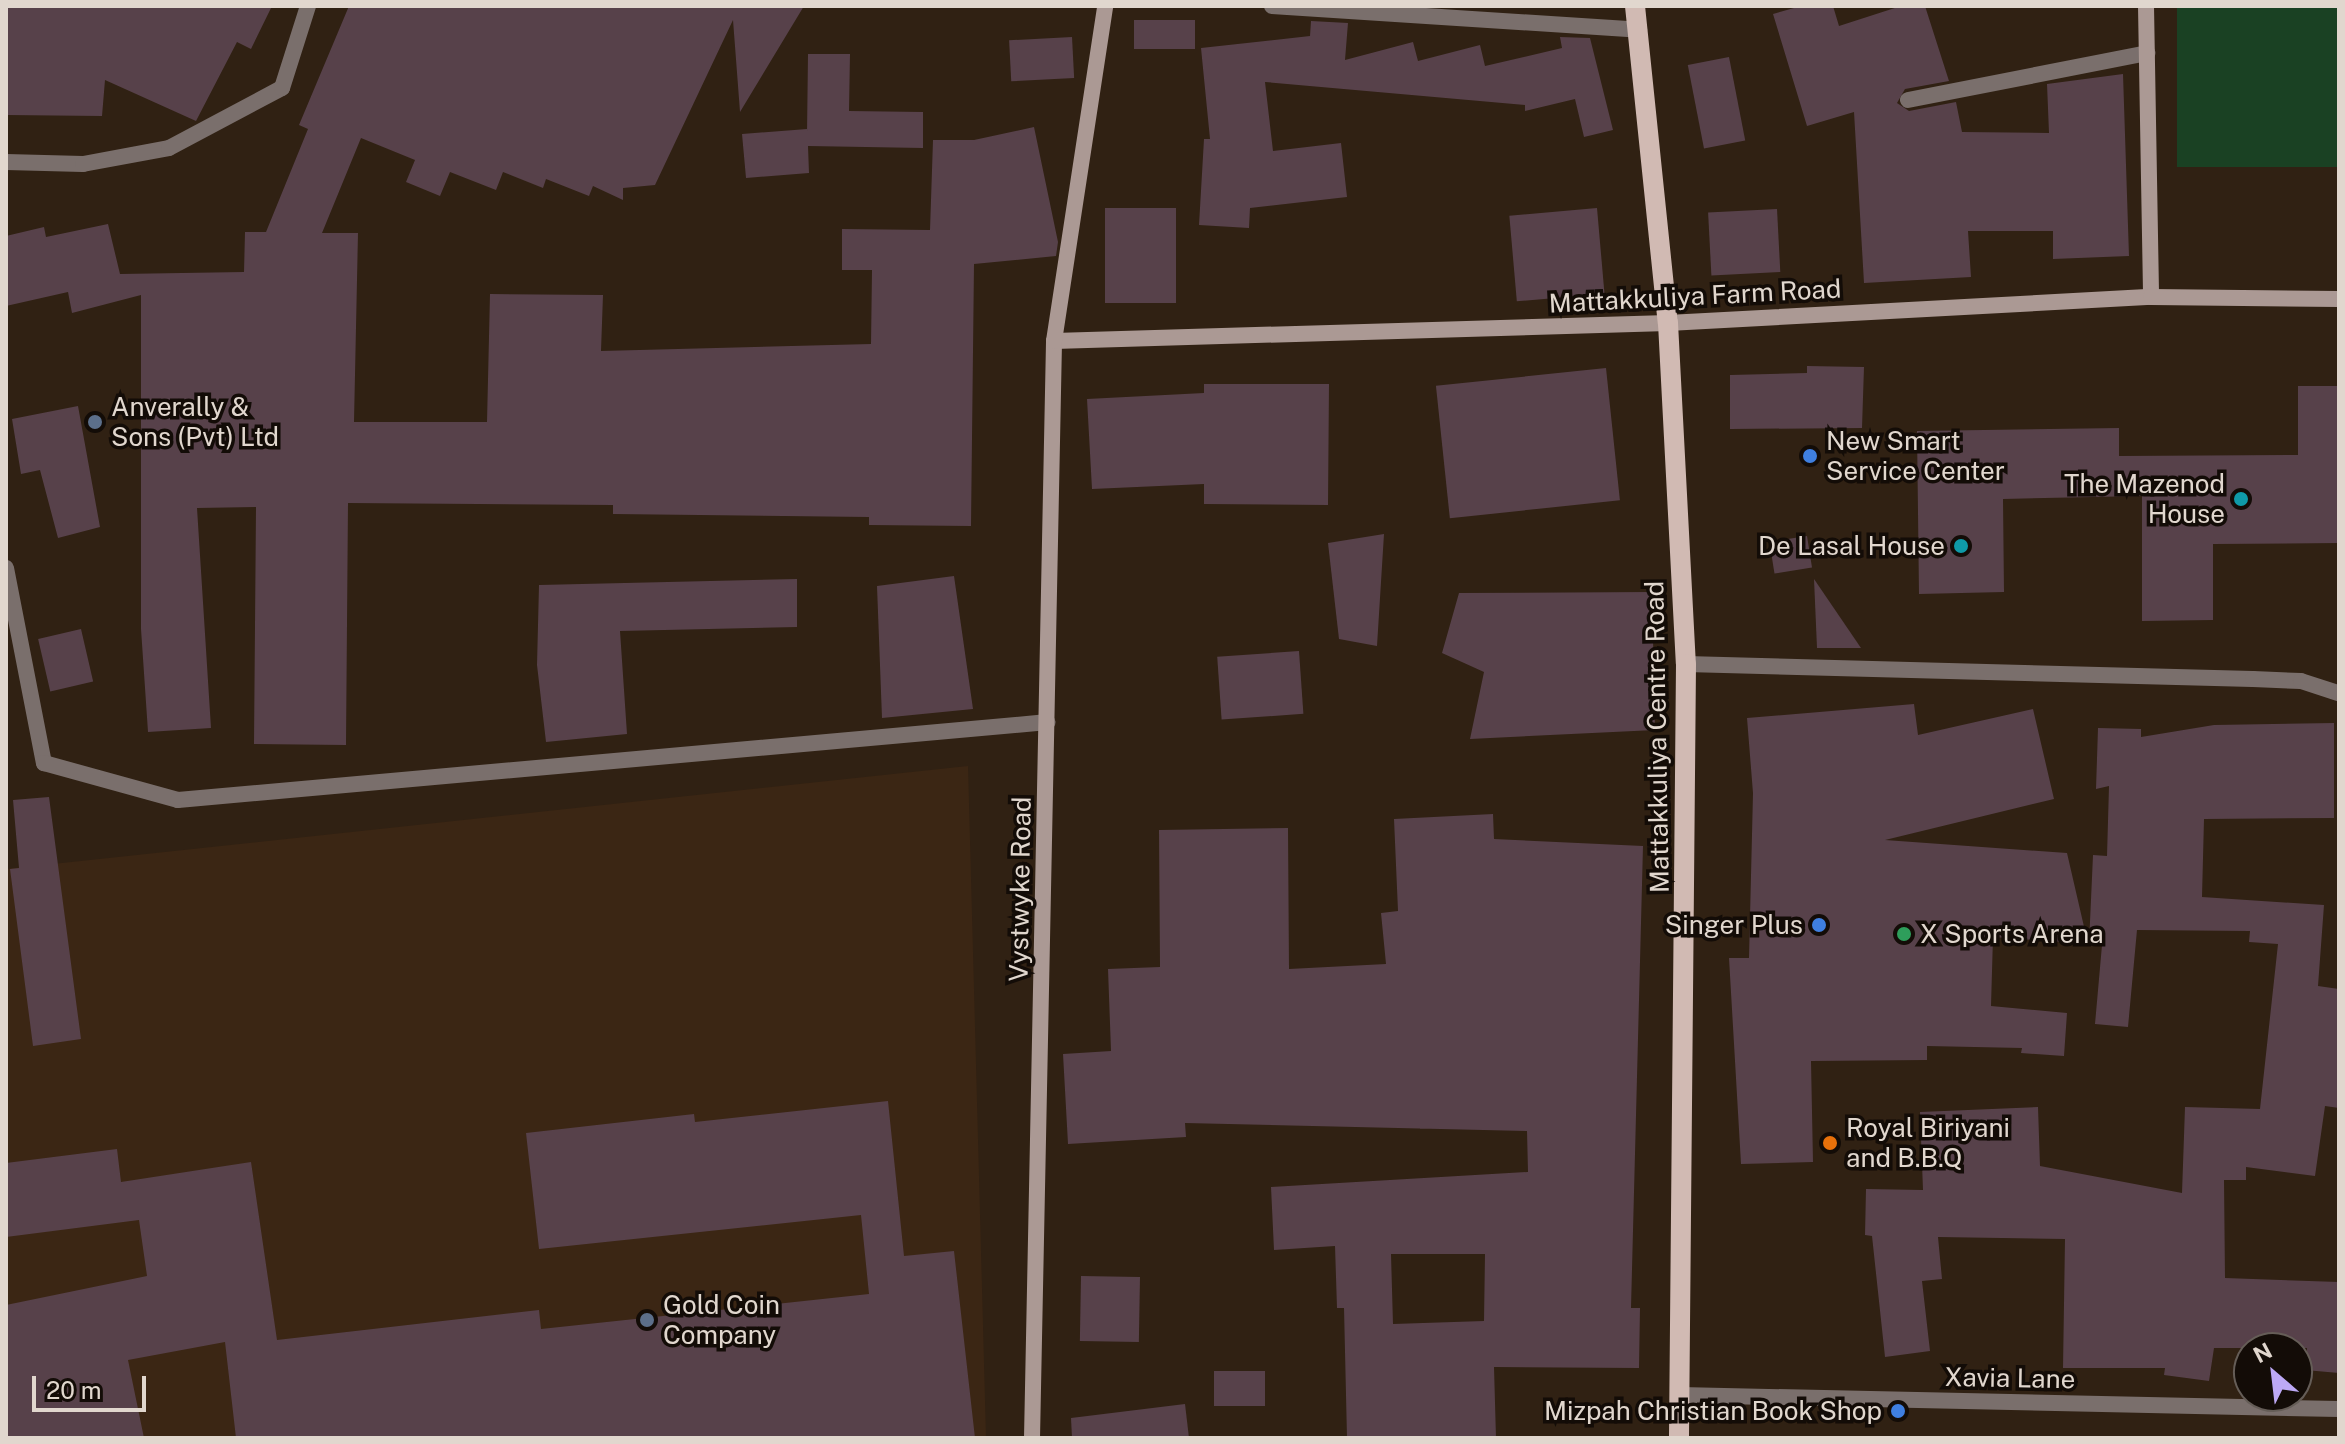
<!DOCTYPE html>
<style>
body{margin:0}
#map{position:relative;width:2345px;height:1444px;overflow:hidden;background:#302113;font-family:"Public Sans",sans-serif}
div>[style]{position:absolute}
.built>*{inset:0;background:#3b2614}
.green>*{inset:0;background:#1a4123;transform-origin:0 0}
.building>*{inset:0;background:#57414a;transform-origin:0 0}
.street>*{height:16px;margin:-8px;padding:0 8px;transform-origin:8px;border-radius:8px;background:#7a6f6c}
.secondary>*{height:16px;margin:-8px;padding:0 8px;transform-origin:8px;border-radius:8px;background:#ab9994}
.primary>*{height:20px;margin:-10px;padding:0 10px;transform-origin:10px;border-radius:10px;background:#d1bab3}
.dots>*{width:22px;height:22px;translate:-50% -50%;box-sizing:border-box;border:4px solid #130c07;border-radius:50%}
span{translate:-50% -50%;white-space:nowrap;text-align:center;line-height:1.15;-webkit-text-stroke:7px #130c07;paint-order:stroke}
.street-label{font-size:26px;color:#e1d7ce}
.poi-label{font-size:26px;color:#e1d7ce}
.left{translate:0 -50%;text-align:left}
.right{translate:-100% -50%;text-align:right}
.frame{position:absolute;inset:0;border:8px solid #e1d7ce;pointer-events:none}
.north{position:absolute;left:2233px;top:1332px;width:80px;height:80px;box-sizing:border-box;background:#130c07;border:2px solid #655d57;border-radius:50%;rotate:332deg;font-size:22px;font-weight:700;line-height:32px;text-align:center;color:#e1d7ce}
.north::after{content:'';display:block;margin:auto;width:28px;height:36px;background:#bda9f5;clip-path:polygon(50% 0,100% 100%,50% 72%,0 100%)}
.scale{position:absolute;left:32px;top:1376px;width:114px;height:36px;box-sizing:border-box;border:4px solid #e1d7ce;border-top:0;padding-left:10px;font-size:24px;line-height:28px;white-space:nowrap;color:#e1d7ce;-webkit-text-stroke:6px #130c07;paint-order:stroke}
</style>
<div id="map">
<div class="built">
<i style="clip-path:polygon(968px 766px,986px 1438px,6px 1438px,6px 869px)"></i>
</div>
<div class="green">
<i style="left:2177px;top:6px;width:162px;height:161px"></i>
</div>
<div class="building">
<i style="clip-path:polygon(6px 6px,272px 6px,251px 49px,237px 42px,196px 121px,105px 80px,102px 116px,6px 115px)"></i>
<i style="clip-path:polygon(349px 6px,804px 6px,740px 112px,733px 20px,655px 185px,623px 188px,623px 200px,593px 186px,589px 196px,546px 179px,543px 188px,503px 172px,496px 190px,450px 172px,440px 196px,406px 182px,415px 160px,361px 138px,322px 233px,358px 233px,354px 422px,487px 422px,490px 294px,603px 295px,601px 351px,871px 344px,872px 270px,842px 270px,842px 229px,930px 230px,933px 140px,974px 140px,1034px 127px,1058px 242px,1056px 256px,974px 264px,971px 526px,869px 525px,869px 517px,613px 514px,613px 505px,348px 503px,346px 745px,254px 744px,256px 507px,197px 508px,211px 728px,148px 732px,141px 629px,141px 295px,72px 313px,68px 292px,6px 306px,6px 236px,44px 227px,46px 237px,108px 224px,120px 274px,244px 272px,245px 232px,266px 232px,308px 129px,299px 125px)"></i>
<i style="clip-path:polygon(1801px 6px,1833px 6px,1839px 26px,1901px 6px,1925px 6px,1949px 81px,1905px 89px,1897px 103px,1909px 111px,1956px 102px,1962px 132px,2049px 133px,2047px 84px,2123px 74px,2129px 256px,2053px 259px,2053px 231px,1968px 231px,1971px 277px,1864px 283px,1854px 112px,1807px 126px,1773px 14px)"></i>
<i style="left:1134px;top:20px;width:61px;height:29px"></i>
<i style="clip-path:polygon(1311px 21px,1348px 23px,1345px 60px,1413px 42px,1418px 61px,1480px 45px,1485px 66px,1562px 48px,1560px 37px,1590px 38px,1613px 130px,1584px 137px,1575px 99px,1525px 111px,1525px 105px,1265px 82px,1273px 151px,1341px 143px,1347px 197px,1250px 208px,1249px 228px,1199px 225px,1204px 139px,1210px 139px,1201px 48px,1310px 36px)"></i>
<i style="left:1072px;top:37px;width:41px;height:63px;rotate:87deg"></i>
<i style="clip-path:polygon(808px 54px,850px 54px,849px 111px,923px 112px,923px 148px,808px 146px,809px 173px,746px 178px,742px 134px,807px 129px,807px 133px)"></i>
<i style="left:1729px;top:57px;width:85px;height:42px;rotate:79deg"></i>
<i style="left:1105px;top:208px;width:71px;height:95px"></i>
<i style="left:1597px;top:208px;width:86px;height:88px;rotate:85deg"></i>
<i style="left:1777px;top:209px;width:63px;height:69px;rotate:87deg"></i>
<i style="clip-path:polygon(1807px 366px,1864px 367px,1862px 428px,1730px 429px,1730px 375px,1807px 373px)"></i>
<i style="left:1606px;top:368px;width:133px;height:171px;rotate:84deg"></i>
<i style="clip-path:polygon(1204px 384px,1329px 384px,1328px 505px,1204px 504px,1204px 484px,1092px 489px,1087px 399px,1204px 393px)"></i>
<i style="clip-path:polygon(2298px 386px,2339px 386px,2339px 543px,2213px 544px,2213px 620px,2142px 621px,2142px 496px,2003px 499px,2004px 592px,1919px 594px,1917px 431px,2119px 428px,2119px 456px,2298px 455px)"></i>
<i style="clip-path:polygon(78px 406px,100px 527px,58px 538px,40px 470px,21px 474px,12px 419px)"></i>
<i style="clip-path:polygon(1384px 534px,1377px 646px,1339px 639px,1328px 543px)"></i>
<i style="left:1807px;top:536px;width:32px;height:38px;rotate:81deg"></i>
<i style="clip-path:polygon(954px 576px,973px 709px,882px 718px,877px 586px)"></i>
<i style="clip-path:polygon(797px 579px,797px 627px,620px 631px,627px 734px,546px 742px,537px 665px,539px 585px)"></i>
<i style="clip-path:polygon(1814px 579px,1861px 648px,1817px 648px)"></i>
<i style="clip-path:polygon(1652px 592px,1655px 730px,1470px 739px,1484px 672px,1442px 653px,1459px 593px)"></i>
<i style="left:81px;top:629px;width:54px;height:44px;rotate:77deg"></i>
<i style="left:1299px;top:651px;width:63px;height:82px;rotate:86deg"></i>
<i style="clip-path:polygon(1914px 704px,1918px 735px,2033px 709px,2054px 799px,1885px 840px,2067px 853px,2088px 944px,1993px 937px,1991px 1006px,2067px 1013px,2064px 1056px,2021px 1053px,2022px 1048px,1927px 1046px,1927px 1060px,1811px 1061px,1813px 1162px,1741px 1164px,1729px 958px,1749px 958px,1753px 793px,1747px 718px)"></i>
<i style="clip-path:polygon(2334px 723px,2334px 818px,2204px 819px,2202px 897px,2324px 905px,2318px 986px,2339px 989px,2339px 1108px,2325px 1106px,2315px 1176px,2246px 1167px,2246px 1180px,2224px 1180px,2225px 1278px,2339px 1282px,2339px 1373px,2305px 1370px,2307px 1348px,2214px 1348px,2209px 1381px,2164px 1375px,2165px 1368px,2063px 1368px,2065px 1239px,1938px 1237px,1942px 1279px,1922px 1281px,1930px 1351px,1885px 1357px,1872px 1236px,1865px 1235px,1866px 1189px,1923px 1190px,1920px 1112px,2038px 1107px,2040px 1166px,2182px 1193px,2185px 1107px,2260px 1109px,2278px 944px,2249px 942px,2250px 931px,2137px 930px,2128px 1027px,2095px 1024px,2102px 945px,2089px 944px,2093px 855px,2107px 856px,2109px 786px,2096px 789px,2098px 728px,2141px 729px,2141px 737px,2214px 725px)"></i>
<i style="clip-path:polygon(49px 797px,81px 1039px,33px 1046px,10px 869px,19px 868px,13px 800px)"></i>
<i style="clip-path:polygon(evenodd,1493px 814px,1494px 839px,1643px 846px,1631px 1308px,1640px 1308px,1639px 1368px,1494px 1367px,1496px 1438px,1347px 1438px,1344px 1308px,1337px 1308px,1335px 1246px,1274px 1250px,1271px 1187px,1528px 1172px,1527px 1131px,1185px 1123px,1186px 1137px,1068px 1144px,1063px 1054px,1111px 1051px,1108px 969px,1160px 967px,1159px 830px,1288px 828px,1289px 969px,1386px 964px,1381px 913px,1398px 911px,1394px 819px,1493px 814px,1391px 1254px,1485px 1254px,1484px 1321px,1393px 1324px,1391px 1254px)"></i>
<i style="clip-path:polygon(888px 1101px,904px 1256px,954px 1251px,975px 1438px,236px 1438px,225px 1342px,128px 1360px,144px 1438px,6px 1438px,6px 1305px,147px 1276px,139px 1220px,6px 1237px,6px 1163px,117px 1149px,121px 1182px,251px 1162px,277px 1340px,539px 1310px,541px 1329px,869px 1294px,861px 1215px,539px 1249px,526px 1133px,694px 1114px,695px 1122px)"></i>
<i style="left:1081px;top:1276px;width:59px;height:65px;rotate:1deg"></i>
<i style="left:1214px;top:1371px;width:51px;height:35px"></i>
<i style="clip-path:polygon(1185px 1404px,1189px 1438px,1072px 1438px,1071px 1418px)"></i>
</div>
<div class="street">
<i style="left:1272px;top:6px;width:368px;rotate:3.7deg"></i>
<i style="left:1908px;top:100px;width:244px;rotate:-11.1deg"></i>
<i style="left:6px;top:162px;width:77px;rotate:1.5deg"></i>
<i style="left:83px;top:164px;width:87px;rotate:-10.5deg"></i>
<i style="left:169px;top:148px;width:128px;rotate:-28deg"></i>
<i style="left:282px;top:88px;width:86px;rotate:-72.4deg"></i>
<i style="left:6px;top:568px;width:199px;rotate:79deg"></i>
<i style="left:44px;top:763px;width:139px;rotate:15.4deg"></i>
<i style="left:178px;top:800px;width:873px;rotate:-5.12deg"></i>
<i style="left:1686px;top:664px;width:567px;rotate:1.52deg"></i>
<i style="left:2253px;top:679px;width:48px;rotate:2.4deg"></i>
<i style="left:2301px;top:681px;width:40px;rotate:18deg"></i>
<i style="left:1680px;top:1395px;width:659px;rotate:1.22deg"></i>
</div>
<div class="secondary">
<i style="left:2146px;top:6px;width:291px;rotate:89deg"></i>
<i style="left:1054px;top:341px;width:614px;rotate:-1.68deg"></i>
<i style="left:1668px;top:323px;width:484px;rotate:-3.1deg"></i>
<i style="left:2151px;top:297px;width:188px;rotate:0.6deg"></i>
<i style="left:1032px;top:1438px;width:1097px;rotate:-88.85deg"></i>
<i style="left:1054px;top:341px;width:339px;rotate:-81.3deg"></i>
</div>
<div class="primary">
<i style="left:1635px;top:6px;width:319px;rotate:84.1deg"></i>
<i style="left:1668px;top:323px;width:341px;rotate:87deg"></i>
<i style="left:1686px;top:664px;width:774px;rotate:90.52deg"></i>
</div>
<div class="dots">
<i style="left:95px;top:422px;background:#5c6f8a"></i>
<i style="left:1810px;top:456px;background:#3f7fe0"></i>
<i style="left:2241px;top:499px;background:#0f9aa8"></i>
<i style="left:1961px;top:546px;background:#0f9aa8"></i>
<i style="left:1819px;top:925px;background:#3f7fe0"></i>
<i style="left:1904px;top:934px;background:#2e9e5b"></i>
<i style="left:1830px;top:1143px;background:#e8710a"></i>
<i style="left:647px;top:1320px;background:#5c6f8a"></i>
<i style="left:1898px;top:1411px;background:#3f7fe0"></i>
</div>
<div class="street-label">
<span style="left:1695px;top:296px;rotate:-3deg">Mattakkuliya Farm Road</span>
<span style="left:1657px;top:737px;rotate:-91deg">Mattakkuliya Centre Road</span>
<span style="left:1020px;top:889px;rotate:-89deg">Vystwyke Road</span>
<span style="left:2010px;top:1378px;rotate:1deg">Xavia Lane</span>
</div>
<div class="poi-label">
<span class="left" style="left:111px;top:422px">Anverally &amp;<br>Sons (Pvt) Ltd</span>
<span class="left" style="left:1826px;top:456px">New Smart<br>Service Center</span>
<span class="right" style="left:2225px;top:499px">The Mazenod<br>House</span>
<span class="right" style="left:1945px;top:546px">De Lasal House</span>
<span class="right" style="left:1803px;top:925px">Singer Plus</span>
<span class="left" style="left:1920px;top:934px">X Sports Arena</span>
<span class="left" style="left:1846px;top:1143px">Royal Biriyani<br>and B.B.Q</span>
<span class="left" style="left:663px;top:1320px">Gold Coin<br>Company</span>
<span class="right" style="left:1882px;top:1411px">Mizpah Christian Book Shop</span>
</div>
<div class="frame"></div>
<div class="north">N</div>
<div class="scale">20 m</div>
</div>
